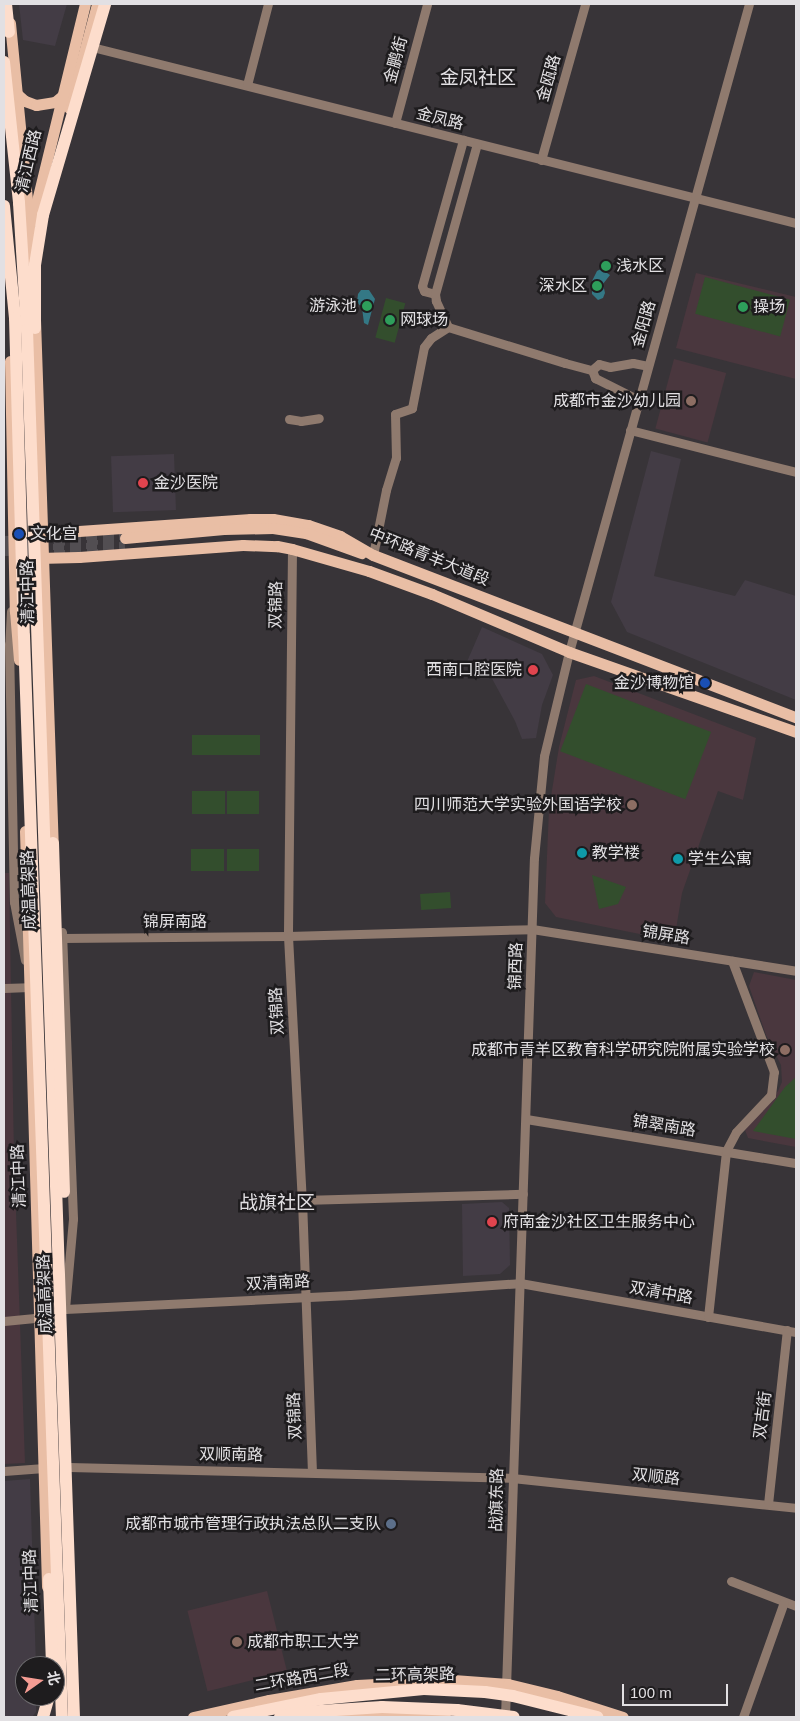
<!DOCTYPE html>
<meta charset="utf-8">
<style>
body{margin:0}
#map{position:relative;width:800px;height:1721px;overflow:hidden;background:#383438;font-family:Helvetica,"Noto Sans SC",sans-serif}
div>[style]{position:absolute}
.built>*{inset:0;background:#433c45;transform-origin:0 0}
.education>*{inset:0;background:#4a373e;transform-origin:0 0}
.green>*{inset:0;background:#334e2d;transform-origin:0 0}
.water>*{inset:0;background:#347885}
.major-tunnel>*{height:11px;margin-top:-5.5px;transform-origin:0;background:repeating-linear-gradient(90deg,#524e52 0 11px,transparent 0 16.5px)}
.minor>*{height:9px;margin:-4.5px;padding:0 4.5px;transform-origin:4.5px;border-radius:4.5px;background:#8f7a6e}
.major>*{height:11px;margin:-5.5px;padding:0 5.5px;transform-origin:5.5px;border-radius:5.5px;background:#e9bea5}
.highway>*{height:12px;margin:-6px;padding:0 6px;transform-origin:6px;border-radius:6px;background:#fdddcc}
.dots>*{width:14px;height:14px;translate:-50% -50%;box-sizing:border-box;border:2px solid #1e1c1e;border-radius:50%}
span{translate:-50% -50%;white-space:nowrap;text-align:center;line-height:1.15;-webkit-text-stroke:5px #1e1c1e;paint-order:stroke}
.street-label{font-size:16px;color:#e2e0e3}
.poi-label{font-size:16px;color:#e2e0e3}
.left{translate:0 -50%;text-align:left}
.right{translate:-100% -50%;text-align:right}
.quarter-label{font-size:19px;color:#e2e0e3}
.frame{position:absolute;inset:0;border:5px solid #e2e0e3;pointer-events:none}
.north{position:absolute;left:15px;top:1656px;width:50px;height:50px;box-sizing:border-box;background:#1e1c1e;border:1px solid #6c6a6d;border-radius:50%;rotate:77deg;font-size:14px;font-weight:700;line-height:20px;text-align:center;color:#e2e0e3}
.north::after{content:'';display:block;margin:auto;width:18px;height:22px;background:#f59c93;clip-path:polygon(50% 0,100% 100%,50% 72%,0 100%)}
.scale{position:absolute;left:622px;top:1684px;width:106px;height:22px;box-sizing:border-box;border:2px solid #e2e0e3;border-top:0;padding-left:6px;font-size:15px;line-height:18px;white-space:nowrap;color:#e2e0e3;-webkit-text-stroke:4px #1e1c1e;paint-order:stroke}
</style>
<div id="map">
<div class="built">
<i style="clip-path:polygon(19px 4px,67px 4px,55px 46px,23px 40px)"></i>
<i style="clip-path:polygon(651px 451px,681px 459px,654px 576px,735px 596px,745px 580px,796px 596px,796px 700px,627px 632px,611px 602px)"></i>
<i style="left:174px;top:454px;width:56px;height:63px;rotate:88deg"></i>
<i style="clip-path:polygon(482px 627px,542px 654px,553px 675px,542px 705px,536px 738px,522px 739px,515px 721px,489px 673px,466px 664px)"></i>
<i style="clip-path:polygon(502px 1202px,509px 1208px,510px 1265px,500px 1274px,463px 1276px,462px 1204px)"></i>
<i style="clip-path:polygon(30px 1479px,36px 1666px,25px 1666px,25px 1696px,36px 1696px,36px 1712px,32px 1717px,4px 1717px,4px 1481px)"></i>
</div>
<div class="education">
<i style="clip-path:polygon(696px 273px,796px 297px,796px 379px,676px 348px)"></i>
<i style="left:674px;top:359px;width:54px;height:72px;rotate:15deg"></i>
<i style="clip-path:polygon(594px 676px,756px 738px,743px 800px,718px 791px,682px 893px,674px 941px,556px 917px,545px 903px,549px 809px,559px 747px,576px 680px)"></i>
<i style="clip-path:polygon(4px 873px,9px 873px,14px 1156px,25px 1463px,4px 1464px)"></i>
<i style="clip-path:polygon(754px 972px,796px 980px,796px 1147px,748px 1138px,745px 1130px,778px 1091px,782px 1082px,781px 1065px,766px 1035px,749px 986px)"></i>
<i style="left:267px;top:1591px;width:83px;height:82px;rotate:76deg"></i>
</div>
<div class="green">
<i style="left:705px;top:277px;width:88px;height:38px;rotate:15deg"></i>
<i style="left:386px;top:298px;width:20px;height:41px;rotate:15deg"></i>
<i style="left:586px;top:684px;width:134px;height:72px;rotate:21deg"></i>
<i style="left:192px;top:735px;width:68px;height:20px"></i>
<i style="left:192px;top:791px;width:33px;height:23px"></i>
<i style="left:227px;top:791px;width:32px;height:23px"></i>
<i style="left:191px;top:849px;width:33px;height:22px"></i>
<i style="left:227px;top:849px;width:32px;height:22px"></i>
<i style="clip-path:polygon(592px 875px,626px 887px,618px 904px,599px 909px)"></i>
<i style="left:450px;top:892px;width:16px;height:30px;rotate:86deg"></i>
<i style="clip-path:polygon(796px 1077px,796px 1139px,753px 1131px,785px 1087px)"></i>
</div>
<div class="water">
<i style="clip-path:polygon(601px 269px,610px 275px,603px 284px,605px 293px,603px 298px,598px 300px,592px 294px,592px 281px,597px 271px)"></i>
<i style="clip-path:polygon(361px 290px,369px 290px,375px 299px,368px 325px,364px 323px,362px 308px,357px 302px,358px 294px)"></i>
</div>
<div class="major-tunnel">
<i style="left:4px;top:541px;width:121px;rotate:-1.4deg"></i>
<i style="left:4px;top:550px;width:121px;rotate:-1.4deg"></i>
</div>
<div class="minor">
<i style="left:88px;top:46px;width:730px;rotate:14.04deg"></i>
<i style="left:247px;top:85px;width:84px;rotate:-75.5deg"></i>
<i style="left:395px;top:123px;width:123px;rotate:-74.9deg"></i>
<i style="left:541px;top:160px;width:162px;rotate:-74.2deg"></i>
<i style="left:435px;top:294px;width:11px;rotate:-165deg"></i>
<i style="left:424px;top:291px;width:5px;rotate:-112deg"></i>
<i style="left:422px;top:286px;width:152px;rotate:-74.3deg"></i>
<i style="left:448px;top:327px;width:29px;rotate:-115deg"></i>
<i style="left:436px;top:301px;width:7px;rotate:-98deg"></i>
<i style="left:435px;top:294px;width:156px;rotate:-74.4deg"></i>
<i style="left:592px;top:370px;width:9px;rotate:69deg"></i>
<i style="left:595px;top:378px;width:49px;rotate:26.6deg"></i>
<i style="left:289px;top:419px;width:12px;rotate:9deg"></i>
<i style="left:301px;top:421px;width:18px;rotate:-9deg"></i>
<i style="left:630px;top:430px;width:171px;rotate:14.2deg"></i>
<i style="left:292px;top:549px;width:387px;rotate:90.6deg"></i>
<i style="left:288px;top:936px;width:264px;rotate:87deg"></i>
<i style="left:302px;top:1200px;width:271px;rotate:87.9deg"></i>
<i style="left:373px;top:555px;width:66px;rotate:-78.7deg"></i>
<i style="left:386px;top:490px;width:34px;rotate:-73deg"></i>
<i style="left:396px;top:458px;width:44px;rotate:-91.3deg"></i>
<i style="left:395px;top:414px;width:18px;rotate:-19deg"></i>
<i style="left:412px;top:408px;width:62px;rotate:-78.9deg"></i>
<i style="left:424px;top:347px;width:11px;rotate:-52deg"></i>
<i style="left:431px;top:338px;width:20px;rotate:-33deg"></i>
<i style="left:448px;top:327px;width:122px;rotate:17.1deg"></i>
<i style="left:565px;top:363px;width:28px;rotate:15deg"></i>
<i style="left:592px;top:370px;width:9px;rotate:-41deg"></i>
<i style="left:599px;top:364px;width:11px;rotate:15deg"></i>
<i style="left:610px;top:367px;width:23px;rotate:-10deg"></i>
<i style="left:633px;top:363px;width:15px;rotate:11deg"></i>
<i style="left:11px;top:611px;width:33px;rotate:93deg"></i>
<i style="left:9px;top:644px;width:258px;rotate:88.9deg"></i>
<i style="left:14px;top:902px;width:59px;rotate:79.3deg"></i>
<i style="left:62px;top:932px;width:287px;rotate:87.8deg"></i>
<i style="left:73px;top:1219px;width:90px;rotate:95.1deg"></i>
<i style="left:62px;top:938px;width:226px;rotate:-0.5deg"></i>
<i style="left:288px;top:936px;width:244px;rotate:-1.6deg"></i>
<i style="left:532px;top:929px;width:267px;rotate:9deg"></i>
<i style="left:4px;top:988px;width:25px;rotate:-2deg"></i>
<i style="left:526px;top:1119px;width:274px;rotate:9.3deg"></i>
<i style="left:302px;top:1200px;width:221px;rotate:-1.6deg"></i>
<i style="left:57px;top:1312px;width:9px;rotate:-21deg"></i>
<i style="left:65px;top:1309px;width:285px;rotate:-2.8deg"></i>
<i style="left:350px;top:1295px;width:170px;rotate:-4deg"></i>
<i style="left:520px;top:1283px;width:280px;rotate:10.1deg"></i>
<i style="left:708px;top:1317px;width:167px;rotate:-83.8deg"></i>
<i style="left:726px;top:1151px;width:21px;rotate:-62deg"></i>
<i style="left:736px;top:1132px;width:51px;rotate:-46.6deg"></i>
<i style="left:771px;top:1095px;width:23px;rotate:-83deg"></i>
<i style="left:774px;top:1072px;width:119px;rotate:-110.7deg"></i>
<i style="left:4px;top:1321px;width:41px;rotate:-5.6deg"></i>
<i style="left:69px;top:1467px;width:443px;rotate:1.4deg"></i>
<i style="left:512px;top:1478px;width:286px;rotate:6deg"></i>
<i style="left:4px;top:1471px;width:40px;rotate:-4.3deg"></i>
<i style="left:768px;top:1504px;width:175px;rotate:-83.8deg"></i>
<i style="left:731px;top:1581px;width:70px;rotate:21deg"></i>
<i style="left:505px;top:1717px;width:859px;rotate:-88.07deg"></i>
<i style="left:534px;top:858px;width:102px;rotate:-84.4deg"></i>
<i style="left:544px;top:756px;width:107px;rotate:-76.5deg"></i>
<i style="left:569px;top:652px;width:673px;rotate:-74.48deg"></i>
<i style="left:743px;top:1717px;width:122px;rotate:-70.4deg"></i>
</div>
<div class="major">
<i style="left:10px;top:23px;width:242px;rotate:84.5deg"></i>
<i style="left:16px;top:93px;width:12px;rotate:42deg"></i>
<i style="left:25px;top:101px;width:12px;rotate:20deg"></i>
<i style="left:36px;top:105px;width:19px;rotate:-9deg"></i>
<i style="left:55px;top:102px;width:9px;rotate:-41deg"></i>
<i style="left:69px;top:108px;width:108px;rotate:-74.9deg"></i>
<i style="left:32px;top:221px;width:223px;rotate:-76.3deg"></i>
<i style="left:35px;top:320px;width:531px;rotate:88.06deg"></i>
<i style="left:10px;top:361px;width:250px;rotate:88.9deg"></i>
<i style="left:15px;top:611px;width:49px;rotate:85.3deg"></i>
<i style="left:36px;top:534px;width:215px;rotate:-4deg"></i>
<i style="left:250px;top:519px;width:23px"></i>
<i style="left:273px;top:519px;width:36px;rotate:10deg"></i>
<i style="left:308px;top:525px;width:34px;rotate:19deg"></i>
<i style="left:340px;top:536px;width:38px;rotate:30deg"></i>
<i style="left:373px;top:555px;width:453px;rotate:21deg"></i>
<i style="left:125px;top:538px;width:99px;rotate:-5.2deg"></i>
<i style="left:224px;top:529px;width:49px;rotate:-1.2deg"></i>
<i style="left:273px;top:528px;width:33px;rotate:9deg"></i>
<i style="left:306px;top:533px;width:59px;rotate:20deg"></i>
<i style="left:38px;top:558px;width:41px;rotate:-1.4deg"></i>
<i style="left:79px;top:557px;width:164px;rotate:-4.2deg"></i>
<i style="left:243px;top:545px;width:34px;rotate:2deg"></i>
<i style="left:277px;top:546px;width:15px;rotate:11deg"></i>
<i style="left:292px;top:549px;width:80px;rotate:15.9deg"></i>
<i style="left:369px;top:571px;width:67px;rotate:20.1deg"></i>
<i style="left:432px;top:594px;width:149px;rotate:22.9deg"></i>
<i style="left:569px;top:652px;width:241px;rotate:19.4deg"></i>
<i style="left:25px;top:831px;width:756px;rotate:88.33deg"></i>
<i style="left:193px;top:1717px;width:78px;rotate:-12.6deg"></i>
<i style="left:269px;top:1700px;width:89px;rotate:-9.7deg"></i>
<i style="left:357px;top:1685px;width:96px;rotate:-3deg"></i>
<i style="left:453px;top:1680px;width:55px;rotate:4.2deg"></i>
<i style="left:508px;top:1684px;width:50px;rotate:13.8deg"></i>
<i style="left:557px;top:1696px;width:69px;rotate:17.7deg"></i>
<i style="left:337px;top:1717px;width:75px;rotate:-1.5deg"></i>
<i style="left:412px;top:1715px;width:33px;rotate:3deg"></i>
</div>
<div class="highway">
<i style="left:6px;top:4px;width:28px;rotate:84deg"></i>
<i style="left:4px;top:62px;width:142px;rotate:83.9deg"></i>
<i style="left:19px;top:203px;width:127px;rotate:86.4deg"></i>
<i style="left:27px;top:330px;width:1388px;rotate:88.06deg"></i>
<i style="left:4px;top:206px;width:113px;rotate:84.4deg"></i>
<i style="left:15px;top:318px;width:318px;rotate:88.4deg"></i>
<i style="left:24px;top:636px;width:1082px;rotate:87.99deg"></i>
<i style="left:35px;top:328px;width:63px;rotate:-90deg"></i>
<i style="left:35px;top:265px;width:51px;rotate:-80.9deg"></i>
<i style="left:43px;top:215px;width:220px;rotate:-73.6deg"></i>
<i style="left:53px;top:843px;width:349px;rotate:88.2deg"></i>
<i style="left:49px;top:1579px;width:87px;rotate:88deg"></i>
<i style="left:43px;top:1717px;width:22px;rotate:-74deg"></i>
<i style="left:233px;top:1717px;width:90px;rotate:-11.6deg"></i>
<i style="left:321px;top:1699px;width:103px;rotate:-5.5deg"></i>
<i style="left:424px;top:1689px;width:61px;rotate:2.8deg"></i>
<i style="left:485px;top:1692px;width:28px;rotate:8deg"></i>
<i style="left:513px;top:1696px;width:87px;rotate:14deg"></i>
<i style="left:280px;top:1717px;width:25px;rotate:-11deg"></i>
<i style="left:305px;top:1712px;width:77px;rotate:-3.7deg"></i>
<i style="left:382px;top:1707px;width:75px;rotate:2.3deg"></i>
<i style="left:457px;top:1710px;width:57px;rotate:7deg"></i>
</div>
<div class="dots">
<i style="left:606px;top:266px;background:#2e9e5b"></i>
<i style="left:597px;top:286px;background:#2e9e5b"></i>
<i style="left:367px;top:306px;background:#2e9e5b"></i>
<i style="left:743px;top:307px;background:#2e9e5b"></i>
<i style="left:390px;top:320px;background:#2e9e5b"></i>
<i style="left:691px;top:401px;background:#8d6e63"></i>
<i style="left:143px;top:483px;background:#e0444e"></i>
<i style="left:19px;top:534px;background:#1a4fb4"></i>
<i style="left:533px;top:670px;background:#e0444e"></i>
<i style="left:705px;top:683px;background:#1a4fb4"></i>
<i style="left:632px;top:805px;background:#8d6e63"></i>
<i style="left:582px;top:853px;background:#0f9aa8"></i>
<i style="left:678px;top:859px;background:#0f9aa8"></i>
<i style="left:785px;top:1050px;background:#8d6e63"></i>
<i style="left:492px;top:1222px;background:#e0444e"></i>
<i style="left:391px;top:1524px;background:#5c6f8a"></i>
<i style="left:237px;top:1642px;background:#8d6e63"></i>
</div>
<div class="street-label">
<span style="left:396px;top:60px;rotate:-75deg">金鹏街</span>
<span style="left:549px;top:78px;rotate:-74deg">金瓯路</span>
<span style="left:440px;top:119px;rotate:14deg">金凤路</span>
<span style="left:29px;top:161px;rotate:-77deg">清江西路</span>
<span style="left:644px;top:324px;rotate:-74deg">金阳路</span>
<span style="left:429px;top:557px;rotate:22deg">中环路青羊大道段</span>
<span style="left:28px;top:592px;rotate:-91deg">清江中路</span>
<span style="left:276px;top:605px;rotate:-89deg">双锦路</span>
<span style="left:29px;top:890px;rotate:-92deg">成温高架路</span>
<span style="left:175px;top:922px">锦屏南路</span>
<span style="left:666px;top:935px;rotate:9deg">锦屏路</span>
<span style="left:516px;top:966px;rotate:-88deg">锦西路</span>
<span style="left:277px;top:1011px;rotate:-93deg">双锦路</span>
<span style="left:664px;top:1126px;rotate:9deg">锦翠南路</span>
<span style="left:19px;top:1176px;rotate:-92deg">清江中路</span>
<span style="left:278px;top:1283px;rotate:-3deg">双清南路</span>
<span style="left:661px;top:1293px;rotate:10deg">双清中路</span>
<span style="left:45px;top:1294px;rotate:-92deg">成温高架路</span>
<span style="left:763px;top:1415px;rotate:-83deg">双吉街</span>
<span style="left:295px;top:1416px;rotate:-92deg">双锦路</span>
<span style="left:231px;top:1455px;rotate:1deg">双顺南路</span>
<span style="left:656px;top:1477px;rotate:6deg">双顺路</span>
<span style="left:497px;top:1500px;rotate:-89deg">战旗东路</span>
<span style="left:31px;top:1581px;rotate:-92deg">清江中路</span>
<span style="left:415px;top:1675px;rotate:-1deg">二环高架路</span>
<span style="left:302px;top:1678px;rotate:-10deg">二环路西二段</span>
</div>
<div class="poi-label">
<span class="left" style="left:616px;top:266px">浅水区</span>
<span class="right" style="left:587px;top:286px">深水区</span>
<span class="right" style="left:357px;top:306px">游泳池</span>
<span class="left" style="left:753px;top:307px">操场</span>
<span class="left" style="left:400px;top:320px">网球场</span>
<span class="right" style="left:681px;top:401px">成都市金沙幼儿园</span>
<span class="left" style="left:154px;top:483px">金沙医院</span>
<span class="left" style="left:30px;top:534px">文化宫</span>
<span class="right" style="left:522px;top:670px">西南口腔医院</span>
<span class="right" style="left:694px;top:683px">金沙博物馆</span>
<span class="right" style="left:622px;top:805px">四川师范大学实验外国语学校</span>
<span class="left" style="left:592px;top:853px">教学楼</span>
<span class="left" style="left:688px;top:859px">学生公寓</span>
<span class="right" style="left:775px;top:1050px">成都市青羊区教育科学研究院附属实验学校</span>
<span class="left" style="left:503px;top:1222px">府南金沙社区卫生服务中心</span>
<span class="right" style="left:381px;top:1524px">成都市城市管理行政执法总队二支队</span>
<span class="left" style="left:247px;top:1642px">成都市职工大学</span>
</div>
<div class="quarter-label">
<span style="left:478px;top:78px">金凤社区</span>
<span style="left:277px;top:1203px">战旗社区</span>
</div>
<div class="frame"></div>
<div class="north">北</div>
<div class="scale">100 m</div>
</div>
